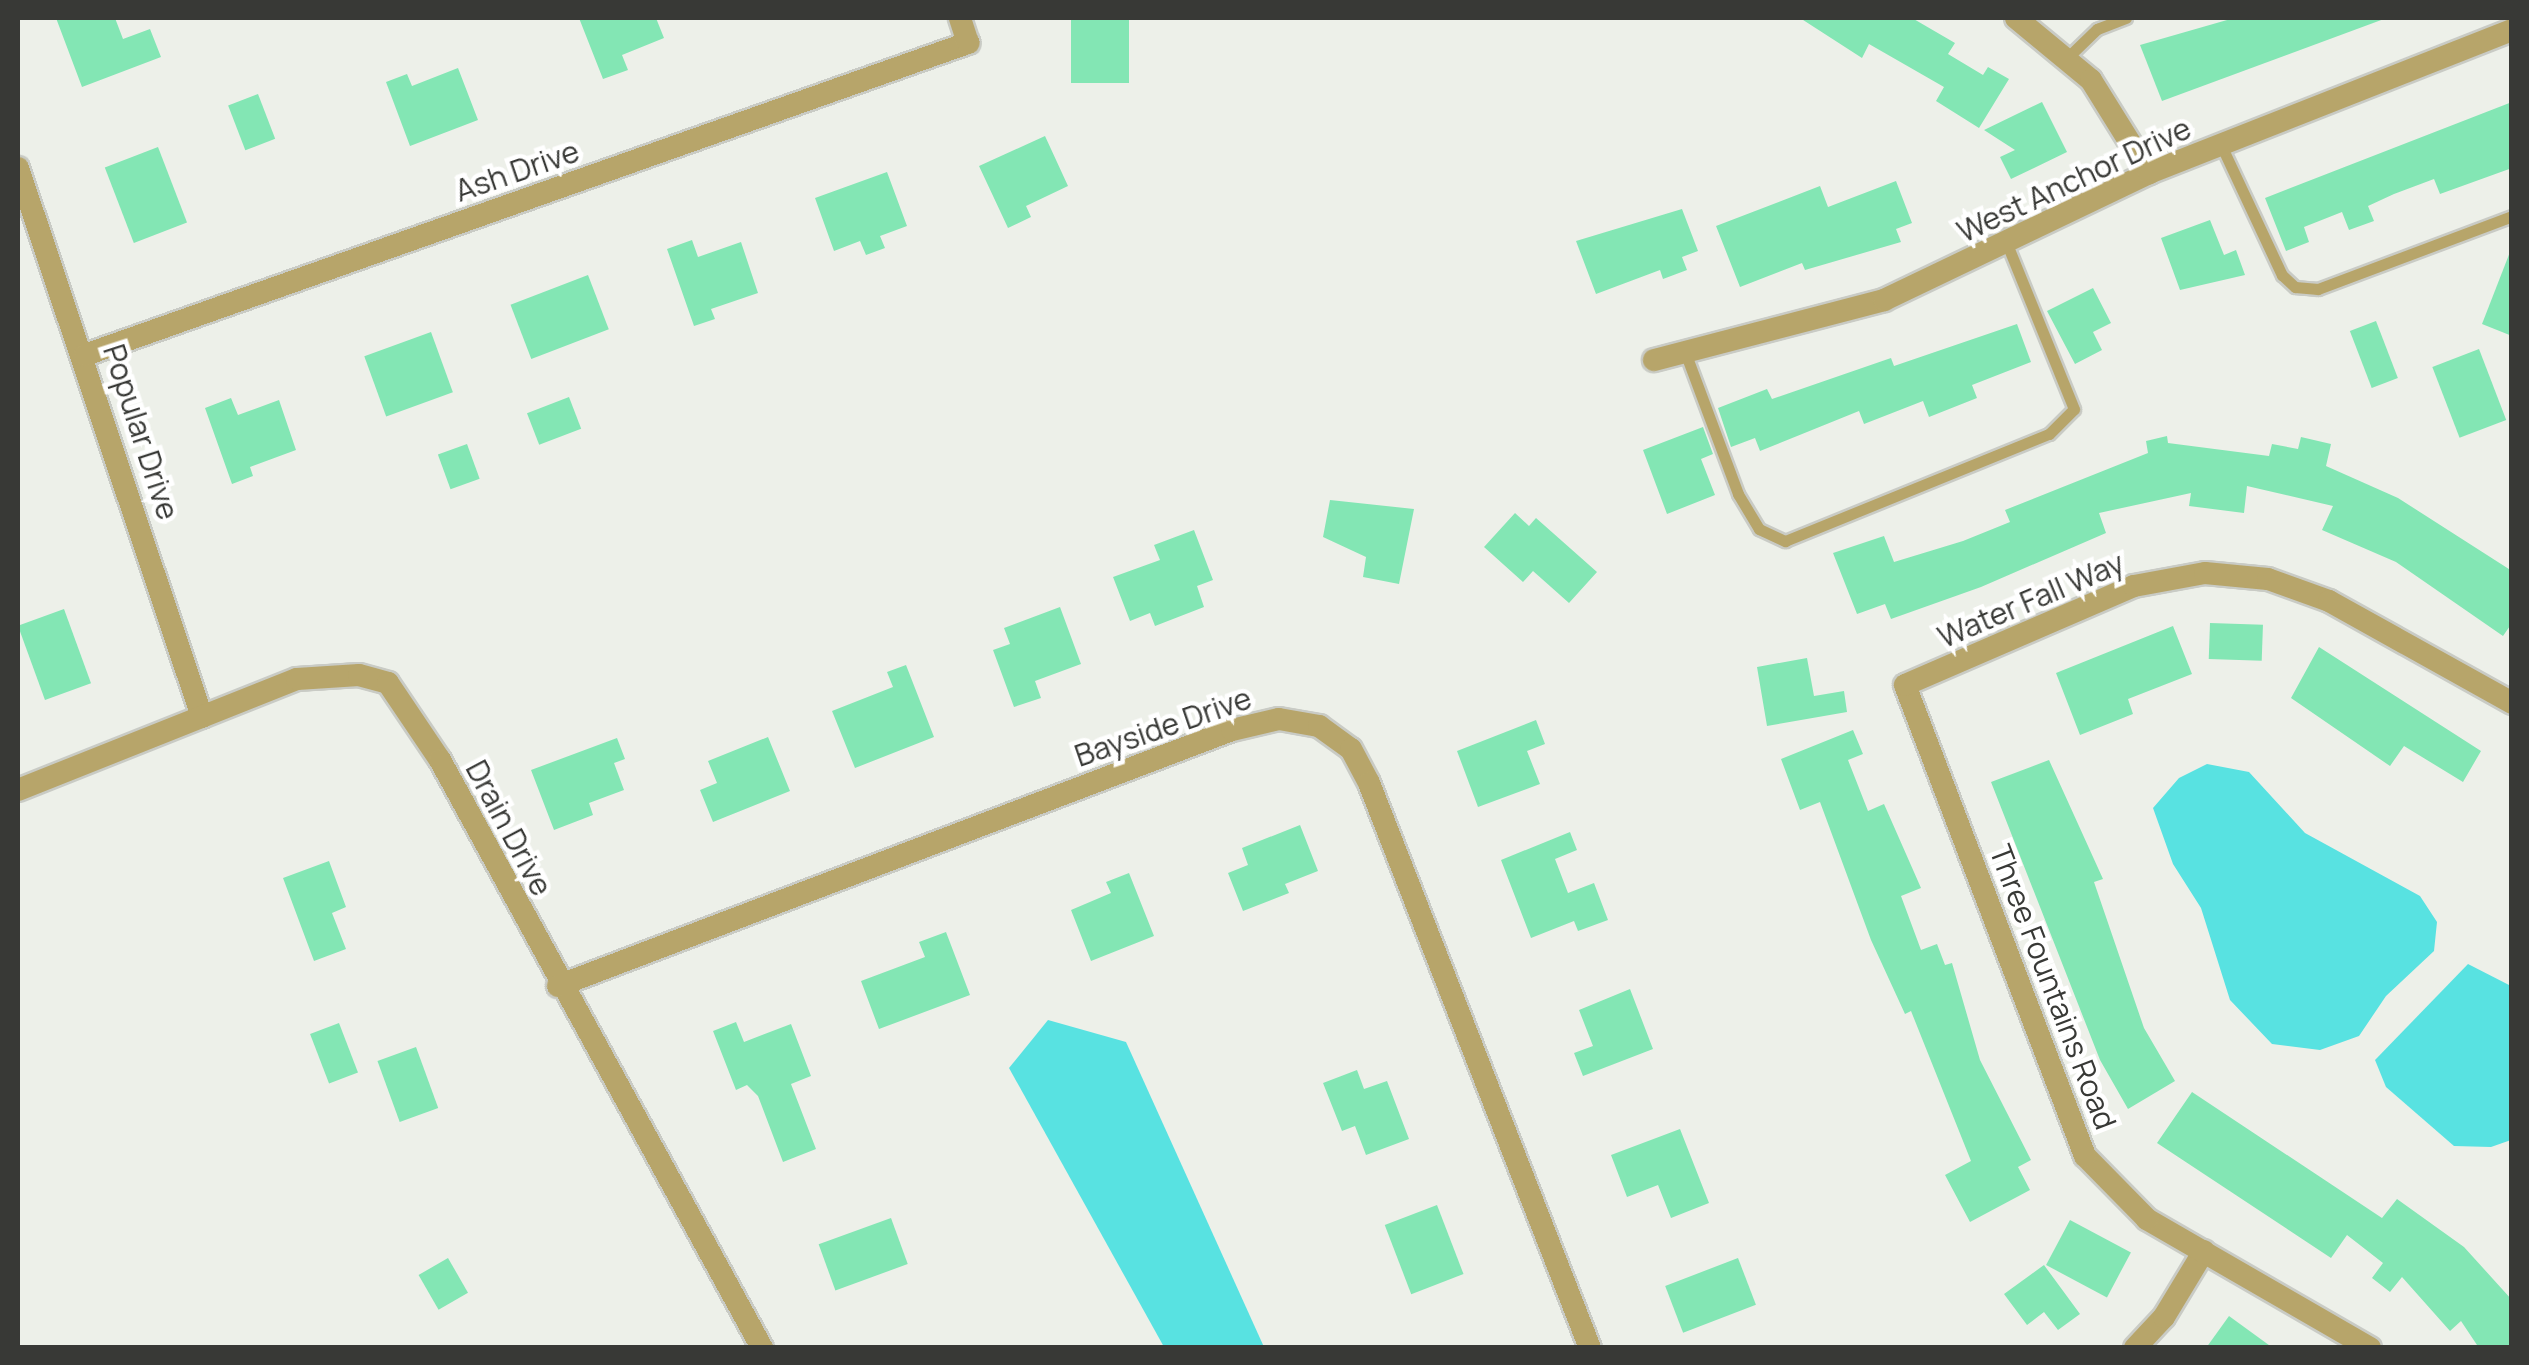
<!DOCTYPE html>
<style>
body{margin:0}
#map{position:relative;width:2529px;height:1365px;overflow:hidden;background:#edf0e9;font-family:Manrope,sans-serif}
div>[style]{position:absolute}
.water>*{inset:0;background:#58e2e1}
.building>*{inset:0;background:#83e6b4;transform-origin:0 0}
.roads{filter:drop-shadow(2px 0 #c9cbc5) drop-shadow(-2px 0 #c9cbc5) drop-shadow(0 2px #c9cbc5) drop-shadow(0 -2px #c9cbc5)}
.lane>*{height:11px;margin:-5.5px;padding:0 5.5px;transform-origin:5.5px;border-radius:5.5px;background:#b7a56a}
.street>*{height:22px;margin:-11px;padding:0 11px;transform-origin:11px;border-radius:11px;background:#b7a56a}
span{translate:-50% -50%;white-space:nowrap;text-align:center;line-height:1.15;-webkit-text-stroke:9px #fff;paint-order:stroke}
.street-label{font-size:30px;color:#383936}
.frame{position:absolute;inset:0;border:20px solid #383936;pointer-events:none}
</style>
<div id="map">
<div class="water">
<i style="clip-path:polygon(2207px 764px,2249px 772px,2305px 833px,2420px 896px,2437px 922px,2434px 951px,2386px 996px,2359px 1036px,2320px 1050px,2272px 1044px,2230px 1000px,2201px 908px,2173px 864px,2153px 808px,2179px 778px)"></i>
<i style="clip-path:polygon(2468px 964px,2511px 986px,2511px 1140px,2491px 1147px,2454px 1146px,2386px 1087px,2375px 1060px)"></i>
<i style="clip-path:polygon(1048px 1020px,1126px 1042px,1264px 1347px,1164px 1347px,1009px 1068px)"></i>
</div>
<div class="building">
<i style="clip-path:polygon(56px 18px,115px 18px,123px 39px,150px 29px,161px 57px,82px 87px)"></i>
<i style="clip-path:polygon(579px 18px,656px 18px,664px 38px,622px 55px,628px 70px,603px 79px)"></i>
<i style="left:1071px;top:18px;width:58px;height:65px"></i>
<i style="clip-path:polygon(1800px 18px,1912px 18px,1955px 43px,1948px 54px,1983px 75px,1988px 67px,2009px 79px,1979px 128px,1936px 101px,1944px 87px,1869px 44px,1862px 58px)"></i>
<i style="clip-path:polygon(2234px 18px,2384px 18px,2384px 19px,2162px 101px,2140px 45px)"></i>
<i style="clip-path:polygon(458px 68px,478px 120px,410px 146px,386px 82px,407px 74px,412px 86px)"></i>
<i style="left:258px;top:94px;width:48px;height:32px;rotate:69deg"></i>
<i style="clip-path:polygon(2042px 102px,2067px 152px,2011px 179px,2000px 157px,2015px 150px,1984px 130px)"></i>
<i style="clip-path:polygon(2512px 102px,2512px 168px,2440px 194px,2434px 179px,2394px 194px,2368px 206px,2374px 221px,2349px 230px,2342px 212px,2304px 227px,2309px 242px,2286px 251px,2265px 198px)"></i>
<i style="clip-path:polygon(1045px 136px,1068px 186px,1026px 206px,1031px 217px,1008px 228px,979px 166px)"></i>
<i style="left:158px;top:147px;width:81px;height:57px;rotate:69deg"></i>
<i style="clip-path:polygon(887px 172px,907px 226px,880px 236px,885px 248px,866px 255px,860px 241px,834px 251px,815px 198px)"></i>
<i style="clip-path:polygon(1896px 181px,1912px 223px,1896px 229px,1901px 242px,1805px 270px,1802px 263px,1740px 287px,1716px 226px,1820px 186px,1828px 207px)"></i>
<i style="clip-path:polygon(1682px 209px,1698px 251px,1682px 257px,1687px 270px,1663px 279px,1660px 270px,1596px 294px,1576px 241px)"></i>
<i style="clip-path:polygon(2210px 220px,2224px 255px,2236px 250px,2245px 275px,2180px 290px,2161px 238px)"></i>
<i style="clip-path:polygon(692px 240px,698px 257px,741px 242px,758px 293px,711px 309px,715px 319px,694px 326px,667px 249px)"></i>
<i style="clip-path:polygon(2510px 252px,2512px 252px,2512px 336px,2482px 324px)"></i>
<i style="left:588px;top:275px;width:58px;height:83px;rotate:69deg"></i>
<i style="clip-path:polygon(2093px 288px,2111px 323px,2093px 332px,2102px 350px,2075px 364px,2047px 311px)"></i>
<i style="left:2376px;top:321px;width:61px;height:28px;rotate:69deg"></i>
<i style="clip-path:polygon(2017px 324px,2031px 362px,1972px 385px,1977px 398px,1929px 417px,1923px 401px,1864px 424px,1859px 411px,1760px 451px,1755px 438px,1731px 447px,1718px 408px,1767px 389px,1772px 399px,1891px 358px,1894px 366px)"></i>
<i style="left:431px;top:332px;width:64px;height:71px;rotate:70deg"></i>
<i style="left:2479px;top:349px;width:76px;height:50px;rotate:69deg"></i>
<i style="left:569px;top:397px;width:34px;height:45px;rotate:69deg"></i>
<i style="clip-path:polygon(231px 398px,238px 415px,279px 400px,296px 450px,250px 467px,253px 476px,232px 484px,205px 408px)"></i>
<i style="clip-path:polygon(1703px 427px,1713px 454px,1701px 459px,1715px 495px,1667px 514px,1643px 450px)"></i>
<i style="clip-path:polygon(2167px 436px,2168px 443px,2269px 456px,2272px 444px,2298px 449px,2301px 437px,2331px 444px,2326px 466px,2398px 498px,2512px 571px,2512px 623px,2503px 636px,2396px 562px,2322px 530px,2333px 506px,2247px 486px,2244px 513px,2189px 506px,2191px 493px,2099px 513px,2106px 533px,1981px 587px,1891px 619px,1885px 604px,1857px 614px,1833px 553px,1884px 536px,1894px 562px,1963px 541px,2010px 522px,2005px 510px,2148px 453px,2146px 441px)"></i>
<i style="left:467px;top:444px;width:37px;height:31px;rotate:70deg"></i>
<i style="clip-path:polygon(1330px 500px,1414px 509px,1399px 584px,1363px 577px,1366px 557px,1323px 537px)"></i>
<i style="clip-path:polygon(1515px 513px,1529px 526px,1536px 518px,1597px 572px,1569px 603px,1533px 571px,1523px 582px,1484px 547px)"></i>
<i style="clip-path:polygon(1194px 530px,1213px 580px,1197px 586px,1204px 607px,1155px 626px,1150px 613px,1130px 621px,1113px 577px,1160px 560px,1154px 545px)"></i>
<i style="clip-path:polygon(1060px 607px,1081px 664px,1035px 681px,1041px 698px,1014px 707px,993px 650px,1010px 644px,1004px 628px)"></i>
<i style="left:64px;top:609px;width:79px;height:49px;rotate:70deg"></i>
<i style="left:2210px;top:623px;width:53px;height:36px;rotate:2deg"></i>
<i style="clip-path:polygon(2173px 626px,2192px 674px,2128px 699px,2133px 714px,2080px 735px,2056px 673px)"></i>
<i style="clip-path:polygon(2319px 647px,2481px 751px,2463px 782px,2404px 746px,2390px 766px,2291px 698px)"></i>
<i style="clip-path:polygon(1807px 658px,1814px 696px,1844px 691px,1847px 712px,1767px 726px,1757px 667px)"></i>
<i style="clip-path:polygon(906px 665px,934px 737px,855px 768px,832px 711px,893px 687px,887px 672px)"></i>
<i style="clip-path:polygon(1536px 720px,1545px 744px,1527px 751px,1540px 784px,1478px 807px,1457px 751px)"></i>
<i style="clip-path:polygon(1853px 730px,1863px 754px,1848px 760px,1868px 811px,1884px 804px,1921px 888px,1901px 896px,1921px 950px,1937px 944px,1945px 965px,1952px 963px,1980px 1060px,2031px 1160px,2018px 1167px,2030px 1190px,1970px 1222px,1945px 1175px,1971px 1161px,1911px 1011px,1905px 1014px,1871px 940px,1820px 802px,1800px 810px,1781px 759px)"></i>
<i style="clip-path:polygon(768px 737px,790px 791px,713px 822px,700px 790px,717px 783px,708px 761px)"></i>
<i style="clip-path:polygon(617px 738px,625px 759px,614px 763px,624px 790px,589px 803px,593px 815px,554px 830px,531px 770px)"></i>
<i style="clip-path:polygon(2049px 760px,2103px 879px,2094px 882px,2144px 1028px,2175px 1081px,2128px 1109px,2100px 1060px,1991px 782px)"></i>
<i style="clip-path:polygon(1300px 825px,1318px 871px,1285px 884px,1289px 893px,1243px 911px,1228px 873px,1248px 865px,1242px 848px)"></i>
<i style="clip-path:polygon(1570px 832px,1577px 850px,1555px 859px,1568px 893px,1594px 883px,1608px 920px,1578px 931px,1574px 921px,1531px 938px,1501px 860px)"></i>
<i style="clip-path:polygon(329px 861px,346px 907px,332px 913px,346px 949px,314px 961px,283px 878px)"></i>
<i style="clip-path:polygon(1129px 873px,1154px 936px,1091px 961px,1071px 910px,1111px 893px,1106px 882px)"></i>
<i style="clip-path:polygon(946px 932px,970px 995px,879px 1029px,861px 981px,925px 957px,919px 942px)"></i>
<i style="clip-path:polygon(1630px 989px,1653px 1049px,1583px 1076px,1574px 1053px,1593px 1046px,1579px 1010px)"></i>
<i style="clip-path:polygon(736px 1022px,744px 1042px,791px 1024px,811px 1076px,791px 1084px,816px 1149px,783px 1162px,758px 1096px,747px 1085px,736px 1090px,713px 1031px)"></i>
<i style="left:339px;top:1023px;width:53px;height:31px;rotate:69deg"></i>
<i style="left:416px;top:1047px;width:65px;height:41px;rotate:70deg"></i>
<i style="clip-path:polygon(1357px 1070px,1364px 1089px,1387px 1081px,1409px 1139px,1366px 1155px,1355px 1126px,1342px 1131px,1323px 1083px)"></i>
<i style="clip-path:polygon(2192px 1092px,2382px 1218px,2397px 1199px,2464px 1247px,2512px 1300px,2512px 1348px,2479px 1348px,2461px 1321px,2450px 1331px,2402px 1277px,2390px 1292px,2372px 1278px,2383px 1263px,2347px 1235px,2331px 1258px,2157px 1143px)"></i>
<i style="clip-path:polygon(1680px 1129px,1709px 1203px,1671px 1218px,1658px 1185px,1627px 1197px,1611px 1155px)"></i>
<i style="left:1437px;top:1205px;width:74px;height:56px;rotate:69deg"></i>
<i style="left:891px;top:1218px;width:49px;height:77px;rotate:70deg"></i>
<i style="left:2070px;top:1220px;width:69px;height:51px;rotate:28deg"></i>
<i style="left:448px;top:1258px;width:40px;height:34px;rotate:60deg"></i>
<i style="left:1738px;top:1258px;width:50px;height:78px;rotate:69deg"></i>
<i style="clip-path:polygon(2044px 1265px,2080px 1314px,2058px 1330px,2044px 1312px,2027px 1325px,2004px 1294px)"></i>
<i style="clip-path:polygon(2229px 1316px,2273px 1348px,2206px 1348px)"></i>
</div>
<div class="roads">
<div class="lane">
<i style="left:2067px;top:58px;width:42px;rotate:-44deg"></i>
<i style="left:2097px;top:29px;width:31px;rotate:-21deg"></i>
<i style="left:2221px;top:145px;width:144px;rotate:64.9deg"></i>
<i style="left:2282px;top:275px;width:18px;rotate:43deg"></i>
<i style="left:2295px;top:287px;width:23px;rotate:5deg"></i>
<i style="left:2318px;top:289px;width:207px;rotate:-20.6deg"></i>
<i style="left:1685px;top:352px;width:152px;rotate:69.5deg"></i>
<i style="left:1738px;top:494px;width:41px;rotate:59deg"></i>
<i style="left:1759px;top:529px;width:29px;rotate:25deg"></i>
<i style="left:1785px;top:541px;width:285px;rotate:-22.1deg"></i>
<i style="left:2049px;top:434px;width:35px;rotate:-45deg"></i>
<i style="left:2074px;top:409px;width:178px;rotate:-112.1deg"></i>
</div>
<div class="street">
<i style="left:2016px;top:18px;width:97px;rotate:39.6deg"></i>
<i style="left:2091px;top:80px;width:110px;rotate:58.1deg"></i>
<i style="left:18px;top:168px;width:579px;rotate:71.47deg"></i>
<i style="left:85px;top:355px;width:937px;rotate:-19.46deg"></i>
<i style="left:968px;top:43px;width:26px;rotate:-108deg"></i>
<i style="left:1654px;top:360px;width:238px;rotate:-14.6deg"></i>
<i style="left:1884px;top:300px;width:294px;rotate:-25.6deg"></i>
<i style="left:2149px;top:173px;width:390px;rotate:-21.5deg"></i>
<i style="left:18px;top:790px;width:300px;rotate:-21.7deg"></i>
<i style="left:297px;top:679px;width:62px;rotate:-3.7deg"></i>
<i style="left:359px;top:675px;width:30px;rotate:15deg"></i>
<i style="left:388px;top:683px;width:93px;rotate:56deg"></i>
<i style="left:440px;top:760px;width:670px;rotate:61.29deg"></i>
<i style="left:558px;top:986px;width:721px;rotate:-20.8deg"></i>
<i style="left:1232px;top:730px;width:48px;rotate:-13.2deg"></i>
<i style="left:1279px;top:719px;width:41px;rotate:9.9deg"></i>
<i style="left:1319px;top:726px;width:39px;rotate:36deg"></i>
<i style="left:1351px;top:749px;width:38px;rotate:62deg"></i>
<i style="left:1369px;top:783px;width:607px;rotate:68.64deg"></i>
<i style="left:2135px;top:1348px;width:42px;rotate:-46.9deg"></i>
<i style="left:2164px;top:1317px;width:77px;rotate:-58.8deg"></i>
<i style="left:2370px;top:1348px;width:258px;rotate:-150deg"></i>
<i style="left:2147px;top:1219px;width:88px;rotate:-134.5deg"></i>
<i style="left:2085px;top:1156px;width:504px;rotate:-110.92deg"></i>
<i style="left:1905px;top:685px;width:249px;rotate:-23.4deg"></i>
<i style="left:2134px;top:586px;width:72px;rotate:-10.4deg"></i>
<i style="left:2205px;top:573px;width:63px;rotate:5.4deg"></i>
<i style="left:2268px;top:579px;width:65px;rotate:19.8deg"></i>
<i style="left:2329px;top:601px;width:210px;rotate:29.1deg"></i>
</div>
</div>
<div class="street-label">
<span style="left:517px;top:171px;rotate:-19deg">Ash Drive</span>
<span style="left:2074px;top:180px;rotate:-25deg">West Anchor Drive</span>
<span style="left:141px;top:432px;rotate:72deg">Popular Drive</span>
<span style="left:2031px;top:600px;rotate:-23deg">Water Fall Way</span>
<span style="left:1163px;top:727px;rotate:-19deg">Bayside Drive</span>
<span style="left:509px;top:828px;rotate:62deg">Drain Drive</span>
<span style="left:2053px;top:987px;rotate:69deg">Three Fountains Road</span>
</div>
<div class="frame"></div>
</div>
